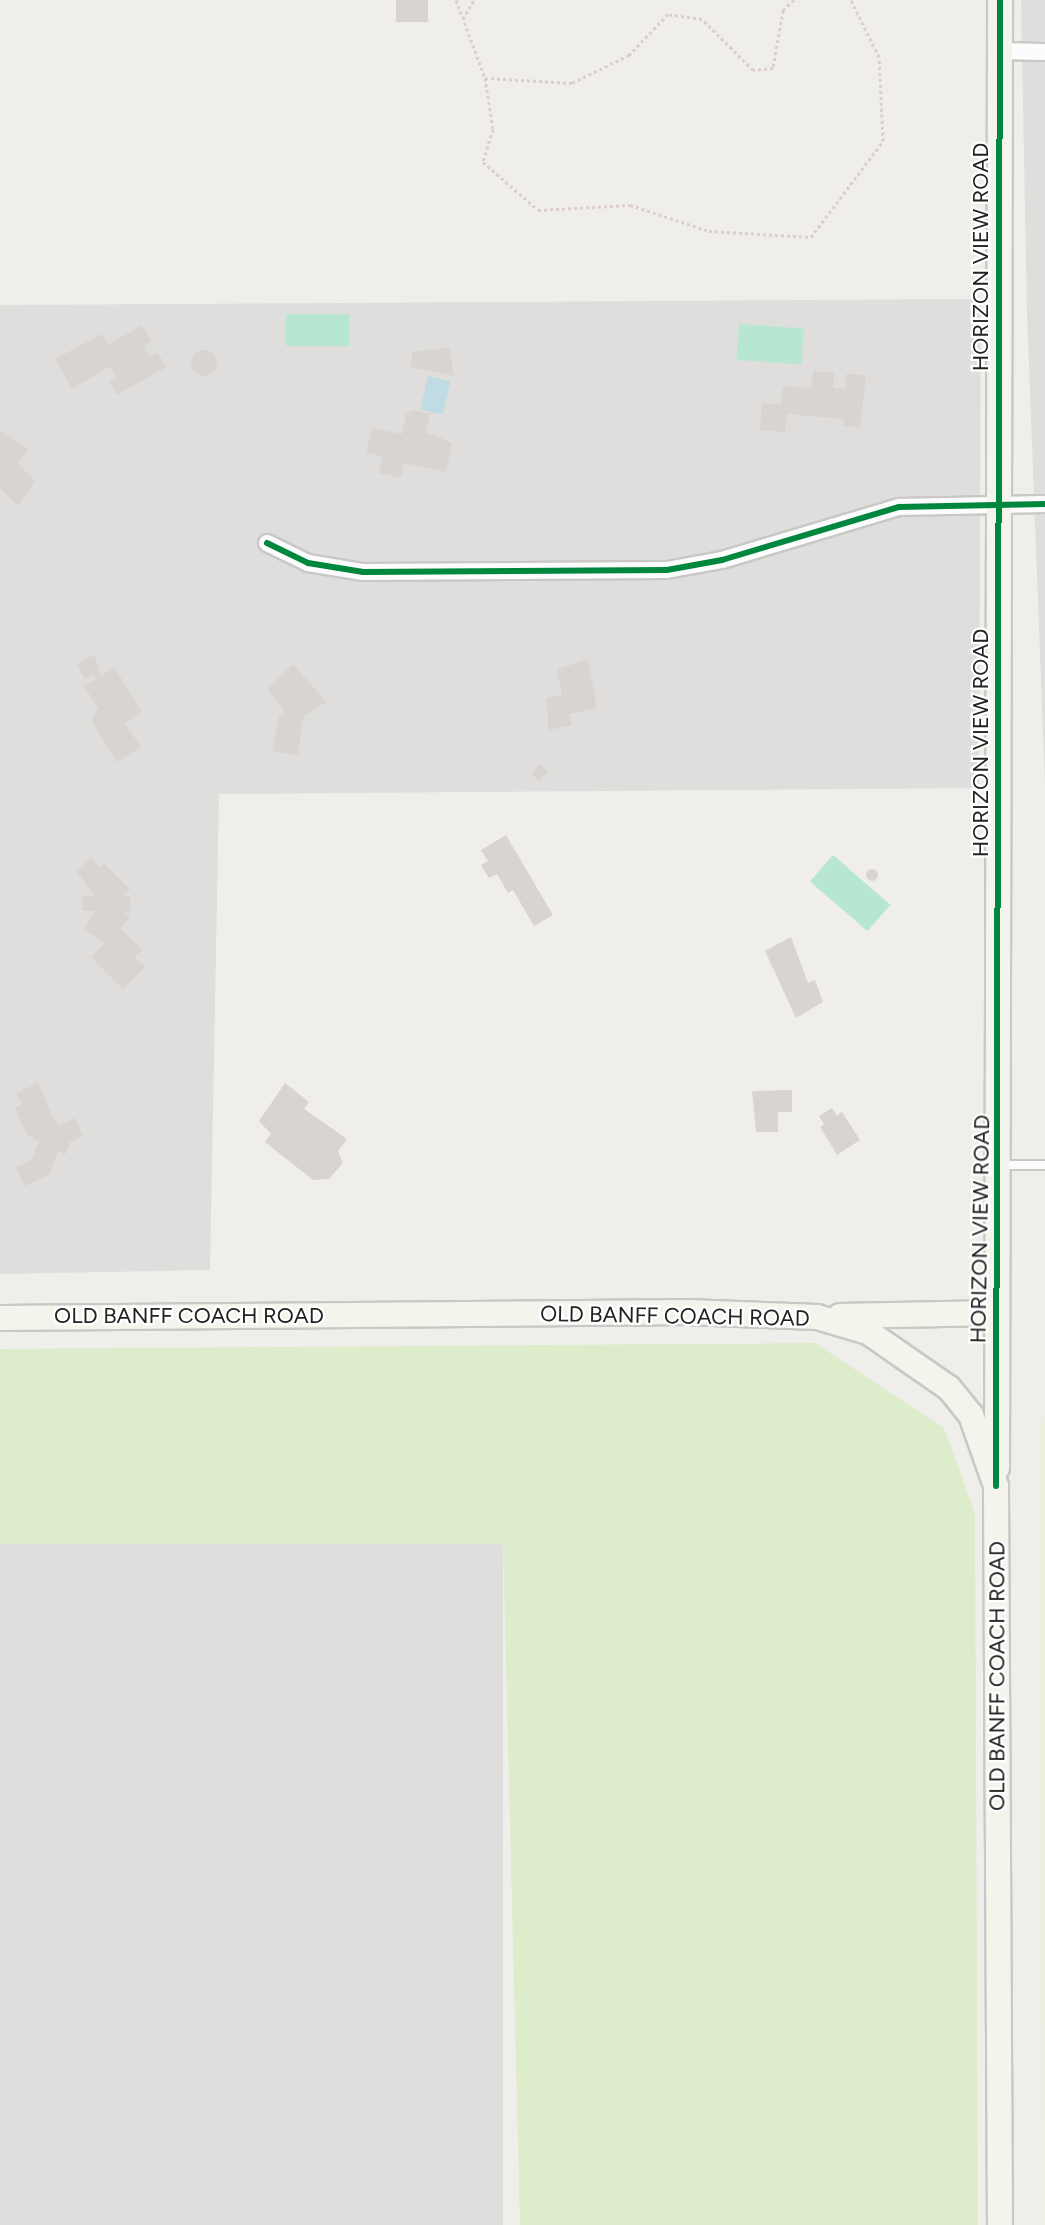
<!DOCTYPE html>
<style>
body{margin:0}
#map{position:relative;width:1045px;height:2225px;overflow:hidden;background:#f0eeeb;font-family:Figtree,sans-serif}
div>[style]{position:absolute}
.residential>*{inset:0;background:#dfdedc;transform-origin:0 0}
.farmland>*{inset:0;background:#efefdf}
.grass>*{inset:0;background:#ddeccb}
.pitch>*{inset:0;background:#b7e6d2;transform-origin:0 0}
.water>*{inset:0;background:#bfdbe3;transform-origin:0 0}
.building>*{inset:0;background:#d7d4d2;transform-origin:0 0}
.round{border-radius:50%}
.path>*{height:3px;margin-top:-1.5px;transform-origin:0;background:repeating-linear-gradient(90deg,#dccecd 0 3px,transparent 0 6px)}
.roads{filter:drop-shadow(2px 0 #c9c8c7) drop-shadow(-2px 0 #c9c8c7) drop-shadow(0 2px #c9c8c7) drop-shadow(0 -2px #c9c8c7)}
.lane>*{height:8px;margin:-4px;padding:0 4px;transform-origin:4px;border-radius:4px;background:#fdfcfc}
.street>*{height:16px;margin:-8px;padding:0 8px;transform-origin:8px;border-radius:8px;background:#fdfcfc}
.secondary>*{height:24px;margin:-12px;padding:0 12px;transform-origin:12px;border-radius:12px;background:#f4f4ed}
.cycleway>*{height:6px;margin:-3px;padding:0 3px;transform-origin:3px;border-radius:3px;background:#00873e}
span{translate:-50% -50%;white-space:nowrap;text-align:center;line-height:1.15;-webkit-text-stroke:4.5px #fff;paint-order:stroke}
.street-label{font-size:22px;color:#222}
</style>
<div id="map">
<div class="residential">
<i style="clip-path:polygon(1021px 0,1045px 0,1045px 785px,1027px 313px)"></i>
<i style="clip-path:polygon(981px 299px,979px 788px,219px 794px,210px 1270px,0 1274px,0 305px)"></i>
<i style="left:0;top:1544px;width:503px;height:681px"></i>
</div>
<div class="farmland">
<i style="clip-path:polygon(1045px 1414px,1045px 2225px,1044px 2225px,1037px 1433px)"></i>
</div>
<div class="grass">
<i style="clip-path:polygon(815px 1343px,944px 1428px,975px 1513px,978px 2225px,520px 2225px,503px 1544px,0 1544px,0 1349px)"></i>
</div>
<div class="pitch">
<i style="left:286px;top:314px;width:63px;height:32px"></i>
<i style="left:739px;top:324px;width:65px;height:36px;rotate:4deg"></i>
<i style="left:833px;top:855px;width:76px;height:35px;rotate:41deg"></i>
</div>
<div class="water">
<i style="left:428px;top:376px;width:23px;height:34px;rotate:13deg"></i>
</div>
<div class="building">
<i style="left:396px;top:0;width:32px;height:22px"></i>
<i style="clip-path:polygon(142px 325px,151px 341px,144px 346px,150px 357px,158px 353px,166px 367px,117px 395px,109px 381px,116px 377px,110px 366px,72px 389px,55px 359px,102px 334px,108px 345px)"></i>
<i style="clip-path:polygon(449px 347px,454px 376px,410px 367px,413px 352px)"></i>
<i class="round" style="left:191px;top:350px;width:26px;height:26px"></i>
<i style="clip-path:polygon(813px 371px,834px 373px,833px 388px,845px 389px,846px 374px,866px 375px,860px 428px,843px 426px,844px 419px,787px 414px,785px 432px,760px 430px,762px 403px,781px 404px,783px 386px,812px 388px)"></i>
<i style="clip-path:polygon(413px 410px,430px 414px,426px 432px,452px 443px,446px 472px,404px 463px,401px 478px,379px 473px,383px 456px,366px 453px,372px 428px,402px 434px,406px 414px)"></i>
<i style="clip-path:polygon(0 430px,29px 450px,17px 463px,35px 481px,18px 506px,0 488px)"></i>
<i style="clip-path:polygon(95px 654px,100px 676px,115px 668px,141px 711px,125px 724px,141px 747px,117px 762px,91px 720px,98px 708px,84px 686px,96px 679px,93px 673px,85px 679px,77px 665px)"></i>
<i style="clip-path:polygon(588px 660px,597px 708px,569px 714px,572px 725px,549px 730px,546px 698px,562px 695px,557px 669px)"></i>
<i style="clip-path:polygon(293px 664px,326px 702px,303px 717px,298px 755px,272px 751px,279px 716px,285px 712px,268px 689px)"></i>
<i style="left:539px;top:764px;width:11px;height:13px;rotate:38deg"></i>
<i style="clip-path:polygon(506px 835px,553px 915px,534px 926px,513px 890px,508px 893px,497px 874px,489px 878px,481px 865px,488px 861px,481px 850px)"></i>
<i style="clip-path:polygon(91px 858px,100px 867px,104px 863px,130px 889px,123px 896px,130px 896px,130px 911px,124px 911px,130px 918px,120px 929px,142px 950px,134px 957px,145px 967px,123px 989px,91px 957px,105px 943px,84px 929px,94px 911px,82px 911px,83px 896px,95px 896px,77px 872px)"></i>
<i class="round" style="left:866px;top:869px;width:12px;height:12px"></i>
<i style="clip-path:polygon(791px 937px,808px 983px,815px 980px,823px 1002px,796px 1018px,765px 951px)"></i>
<i style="clip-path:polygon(38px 1083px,54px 1120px,60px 1125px,75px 1118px,83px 1136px,70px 1142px,66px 1154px,58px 1151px,49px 1175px,25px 1186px,16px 1167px,32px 1160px,39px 1141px,27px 1135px,15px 1107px,22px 1104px,17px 1093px)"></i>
<i style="clip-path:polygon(285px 1083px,309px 1102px,304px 1109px,347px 1139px,338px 1151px,343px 1163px,329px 1179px,313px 1180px,265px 1142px,271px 1134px,259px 1121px)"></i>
<i style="clip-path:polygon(792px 1090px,792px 1112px,778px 1112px,778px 1132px,756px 1132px,752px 1091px)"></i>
<i style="clip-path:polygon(832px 1108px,837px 1116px,842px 1112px,860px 1140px,837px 1155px,820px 1127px,824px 1124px,819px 1116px)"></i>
</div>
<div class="path">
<i style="left:456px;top:0;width:83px;rotate:69.6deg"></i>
<i style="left:794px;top:0;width:15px;rotate:138deg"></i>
<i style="left:783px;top:10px;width:59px;rotate:99.8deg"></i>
<i style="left:773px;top:68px;width:20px;rotate:174deg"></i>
<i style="left:753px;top:70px;width:72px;rotate:-135deg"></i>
<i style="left:702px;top:19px;width:34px;rotate:-172deg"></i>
<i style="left:668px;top:14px;width:57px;rotate:133.6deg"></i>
<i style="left:629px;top:55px;width:64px;rotate:153.8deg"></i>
<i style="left:572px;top:83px;width:87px;rotate:-176.7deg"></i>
<i style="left:485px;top:78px;width:52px;rotate:81.1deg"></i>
<i style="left:493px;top:129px;width:34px;rotate:107deg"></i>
<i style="left:483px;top:162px;width:73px;rotate:41.1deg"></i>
<i style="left:538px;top:210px;width:92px;rotate:-3.1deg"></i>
<i style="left:630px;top:205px;width:83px;rotate:18.2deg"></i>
<i style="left:709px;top:231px;width:102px;rotate:3.4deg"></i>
<i style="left:811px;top:237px;width:120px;rotate:-53.1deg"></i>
<i style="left:883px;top:141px;width:84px;rotate:-92.7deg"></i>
<i style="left:879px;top:57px;width:64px;rotate:-116.2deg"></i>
<i style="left:463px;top:19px;width:22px;rotate:-60deg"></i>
</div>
<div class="roads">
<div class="lane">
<i style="left:1000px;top:1165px;width:45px"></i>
</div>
<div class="street">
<i style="left:999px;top:51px;width:46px;rotate:1.2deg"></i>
<i style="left:267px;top:543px;width:46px;rotate:26deg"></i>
<i style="left:308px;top:563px;width:56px;rotate:9.3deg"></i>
<i style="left:363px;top:572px;width:304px;rotate:-0.4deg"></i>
<i style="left:667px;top:570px;width:56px;rotate:-10.3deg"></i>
<i style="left:722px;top:560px;width:185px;rotate:-16.7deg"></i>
<i style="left:899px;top:507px;width:146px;rotate:-1.2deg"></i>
</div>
<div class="secondary">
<i style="left:840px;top:1316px;width:157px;rotate:-1.1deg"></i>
<i style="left:0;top:1318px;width:687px;rotate:-0.5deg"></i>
<i style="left:687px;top:1312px;width:130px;rotate:2.2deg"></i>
<i style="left:817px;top:1317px;width:53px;rotate:16.4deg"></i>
<i style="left:868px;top:1332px;width:98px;rotate:34.7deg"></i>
<i style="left:949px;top:1388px;width:35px;rotate:51deg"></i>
<i style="left:971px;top:1415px;width:75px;rotate:70.6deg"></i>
<i style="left:996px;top:1486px;width:739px;rotate:89.69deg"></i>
<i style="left:997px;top:1468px;width:1468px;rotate:-89.88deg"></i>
</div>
</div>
<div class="cycleway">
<i style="left:267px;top:543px;width:46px;rotate:26deg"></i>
<i style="left:308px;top:563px;width:56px;rotate:9.3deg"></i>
<i style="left:363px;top:572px;width:304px;rotate:-0.4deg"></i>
<i style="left:667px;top:570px;width:56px;rotate:-10.3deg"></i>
<i style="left:722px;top:560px;width:185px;rotate:-16.7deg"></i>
<i style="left:899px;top:507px;width:146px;rotate:-1.2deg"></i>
<i style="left:996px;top:1486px;width:1486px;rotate:-89.85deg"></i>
</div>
<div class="street-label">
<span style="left:981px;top:257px;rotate:-90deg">HORIZON VIEW ROAD</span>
<span style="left:981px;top:743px;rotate:-90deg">HORIZON VIEW ROAD</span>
<span style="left:980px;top:1229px;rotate:-89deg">HORIZON VIEW ROAD</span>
<span style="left:189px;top:1316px">OLD BANFF COACH ROAD</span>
<span style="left:675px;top:1316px;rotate:1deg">OLD BANFF COACH ROAD</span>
<span style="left:997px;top:1676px;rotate:-90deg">OLD BANFF COACH ROAD</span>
</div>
</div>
